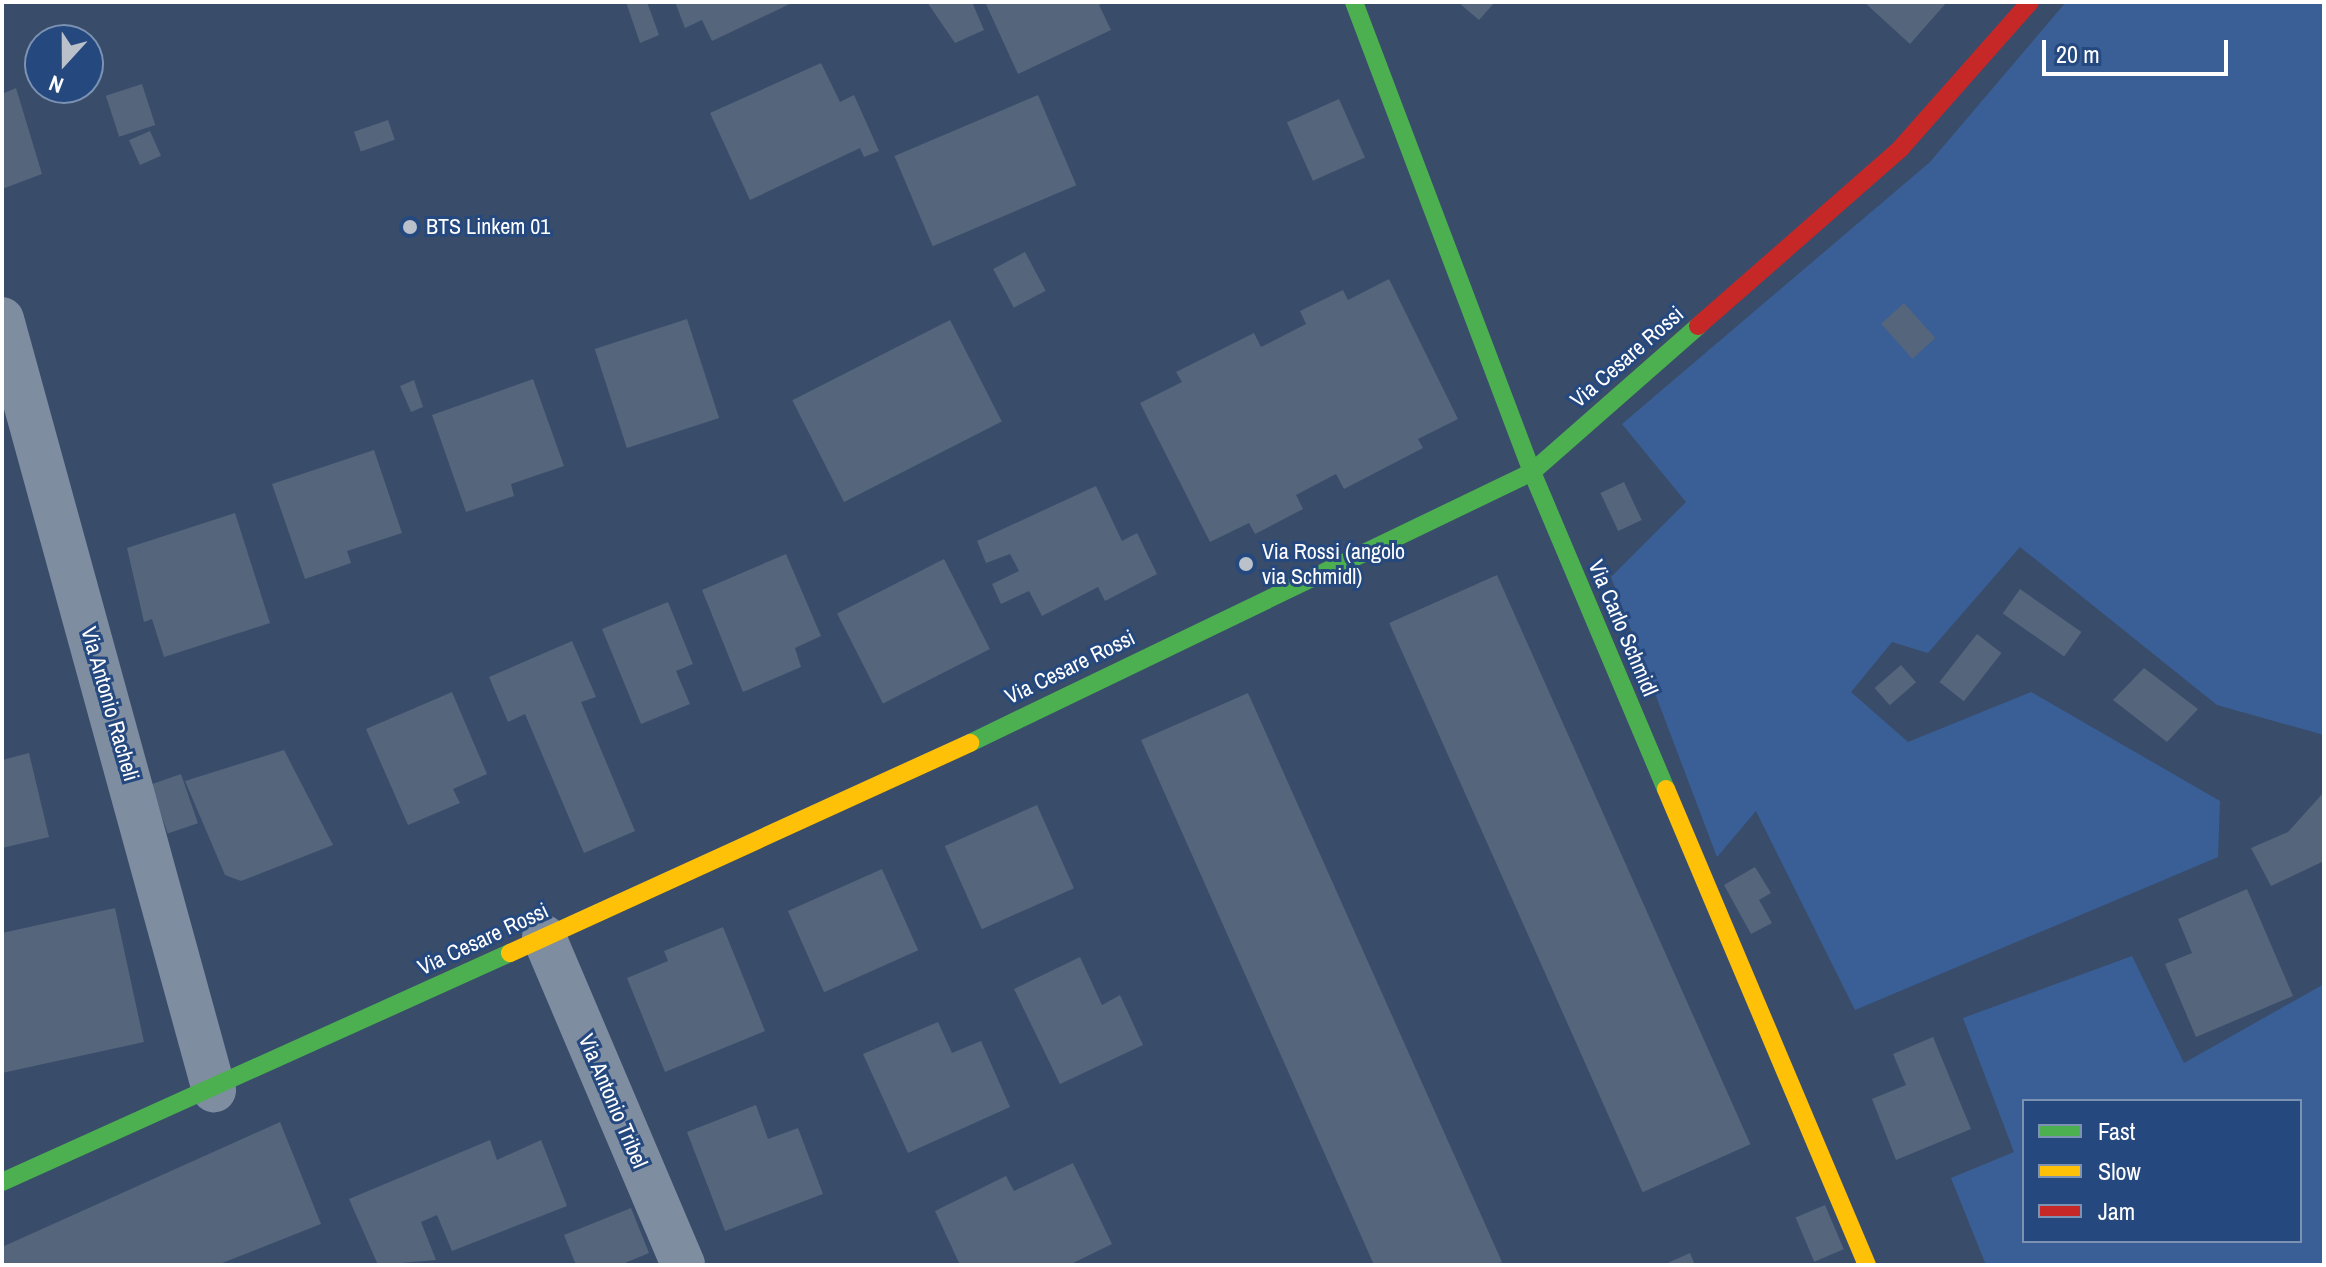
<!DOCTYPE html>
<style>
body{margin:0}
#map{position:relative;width:2326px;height:1267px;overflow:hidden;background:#394d6b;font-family:"Archivo Narrow",sans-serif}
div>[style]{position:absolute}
.green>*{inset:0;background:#395f96}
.building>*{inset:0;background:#54657c;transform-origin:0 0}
.street>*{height:44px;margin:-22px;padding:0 22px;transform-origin:22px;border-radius:22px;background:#7f8da1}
.fast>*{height:18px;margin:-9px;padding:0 9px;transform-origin:9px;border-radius:9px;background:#4caf50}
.slow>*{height:18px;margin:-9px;padding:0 9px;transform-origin:9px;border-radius:9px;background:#ffc107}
.jam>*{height:18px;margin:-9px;padding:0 9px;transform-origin:9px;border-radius:9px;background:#c62828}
.dots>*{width:22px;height:22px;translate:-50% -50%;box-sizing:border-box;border:4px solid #25497f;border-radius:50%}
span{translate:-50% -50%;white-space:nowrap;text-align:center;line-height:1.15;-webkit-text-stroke:6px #25497f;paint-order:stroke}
.poi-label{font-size:22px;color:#fff}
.left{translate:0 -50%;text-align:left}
.street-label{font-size:22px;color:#fff}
.frame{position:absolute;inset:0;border:4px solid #fff;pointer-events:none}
.legend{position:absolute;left:2022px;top:1099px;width:280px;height:144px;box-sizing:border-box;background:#25497f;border:2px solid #7c92b2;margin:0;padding:10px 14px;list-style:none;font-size:24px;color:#fff}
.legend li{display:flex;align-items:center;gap:16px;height:40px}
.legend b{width:40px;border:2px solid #7c92b2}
.north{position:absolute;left:24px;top:24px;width:80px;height:80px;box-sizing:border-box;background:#25497f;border:2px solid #7c92b2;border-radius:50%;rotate:201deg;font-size:22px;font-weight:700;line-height:32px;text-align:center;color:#fff}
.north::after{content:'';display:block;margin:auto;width:28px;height:36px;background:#bac1cb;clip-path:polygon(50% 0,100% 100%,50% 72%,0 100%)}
.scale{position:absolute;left:2042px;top:40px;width:186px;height:36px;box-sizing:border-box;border:4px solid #fff;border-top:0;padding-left:10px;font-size:24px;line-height:28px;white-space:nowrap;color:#fff;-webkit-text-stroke:6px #25497f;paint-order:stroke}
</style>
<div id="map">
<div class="green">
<i style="clip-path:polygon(2066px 2px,2324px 2px,2324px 735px,2217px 705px,2020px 547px,1928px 653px,1892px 642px,1851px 692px,1908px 742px,2031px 692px,2220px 801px,2218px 857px,1855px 1010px,1756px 811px,1717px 857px,1611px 577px,1686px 502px,1622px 424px,1930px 162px)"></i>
<i style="clip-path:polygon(evenodd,2132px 956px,2184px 1063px,2324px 984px,2324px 1265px,1986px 1265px,1951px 1178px,2014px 1152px,1963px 1018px,2132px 956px,2024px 1101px,2300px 1101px,2300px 1241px,2024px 1241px,2024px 1101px)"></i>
</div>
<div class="building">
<i style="clip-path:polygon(626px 2px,647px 2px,659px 35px,640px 43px)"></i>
<i style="clip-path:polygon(675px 2px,794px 2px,712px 41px,702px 20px,685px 28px)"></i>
<i style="clip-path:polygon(927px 2px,972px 2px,984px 30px,955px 43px)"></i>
<i style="clip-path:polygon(985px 2px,1106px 2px,1099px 5px,1111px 30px,1018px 74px)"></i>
<i style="clip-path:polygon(1458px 2px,1495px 2px,1479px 20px)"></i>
<i style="clip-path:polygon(1864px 2px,1947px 2px,1910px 44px)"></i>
<i style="clip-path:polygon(821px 63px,840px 102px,854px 95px,879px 151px,864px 157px,860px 148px,750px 200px,710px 113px)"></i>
<i style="left:142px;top:84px;width:43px;height:38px;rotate:72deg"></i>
<i style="clip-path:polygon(16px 88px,42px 174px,2px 189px,2px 94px)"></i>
<i style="left:1038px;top:95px;width:98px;height:156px;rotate:67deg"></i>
<i style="left:1339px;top:99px;width:64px;height:57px;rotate:66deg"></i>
<i style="left:388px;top:120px;width:21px;height:36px;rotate:71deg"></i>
<i style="left:150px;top:131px;width:27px;height:23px;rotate:66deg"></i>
<i style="left:1025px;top:252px;width:44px;height:36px;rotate:62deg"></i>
<i style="clip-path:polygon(1389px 279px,1458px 419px,1418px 439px,1423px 448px,1344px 489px,1336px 474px,1296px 495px,1303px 509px,1255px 534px,1249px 523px,1210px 542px,1140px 403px,1182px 382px,1176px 372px,1254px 333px,1261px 347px,1306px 324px,1300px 311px,1343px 290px,1348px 300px)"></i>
<i style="left:1904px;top:303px;width:47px;height:31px;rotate:48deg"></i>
<i style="left:687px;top:319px;width:104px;height:97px;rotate:72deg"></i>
<i style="left:950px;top:320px;width:114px;height:177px;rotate:63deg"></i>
<i style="clip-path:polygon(533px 379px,564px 466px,511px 484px,514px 496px,466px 512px,432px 415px)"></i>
<i style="clip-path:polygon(414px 380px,423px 407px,411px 412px,400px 386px)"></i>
<i style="clip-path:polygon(374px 450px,402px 533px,347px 551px,351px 563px,305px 579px,272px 484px)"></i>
<i style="left:1624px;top:482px;width:42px;height:26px;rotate:65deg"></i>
<i style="clip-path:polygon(1096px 486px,1122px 541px,1137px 533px,1157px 574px,1105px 601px,1098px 587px,1042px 616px,1029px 591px,1001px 604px,992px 584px,1019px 571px,1010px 554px,986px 563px,977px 541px)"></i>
<i style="clip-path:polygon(235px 513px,270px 623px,164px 657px,152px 619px,144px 622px,127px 548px)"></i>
<i style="clip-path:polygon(786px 554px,821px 636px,795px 648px,801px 667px,743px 692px,702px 590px)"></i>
<i style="left:944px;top:559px;width:101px;height:120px;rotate:63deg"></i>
<i style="left:1497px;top:575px;width:623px;height:118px;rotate:66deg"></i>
<i style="left:2020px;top:589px;width:75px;height:30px;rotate:35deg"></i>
<i style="clip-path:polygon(668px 602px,693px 664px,676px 671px,690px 704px,641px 724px,602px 629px)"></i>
<i style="left:1977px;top:634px;width:31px;height:61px;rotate:38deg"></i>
<i style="clip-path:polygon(572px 641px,596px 697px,581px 702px,635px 831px,584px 853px,525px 714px,508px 722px,489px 677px)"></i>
<i style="left:1901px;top:665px;width:23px;height:35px;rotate:49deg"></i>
<i style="clip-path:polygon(2144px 668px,2198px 709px,2167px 742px,2113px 700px)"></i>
<i style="clip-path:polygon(452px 692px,487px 774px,453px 789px,460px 803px,408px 825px,366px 729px)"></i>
<i style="clip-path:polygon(1248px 693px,1502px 1262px,1495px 1265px,1374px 1265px,1141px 740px)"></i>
<i style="clip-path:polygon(284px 750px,333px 845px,241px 881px,225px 875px,185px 781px)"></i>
<i style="clip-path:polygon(29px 753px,49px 837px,2px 848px,2px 760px)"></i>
<i style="left:181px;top:774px;width:52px;height:32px;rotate:71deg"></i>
<i style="clip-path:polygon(2324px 792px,2324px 861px,2271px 886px,2251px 848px,2288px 832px)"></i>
<i style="left:1037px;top:805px;width:91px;height:101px;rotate:66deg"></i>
<i style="clip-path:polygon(1755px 867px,1771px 893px,1759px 900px,1772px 923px,1751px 934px,1724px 885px)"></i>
<i style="left:882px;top:869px;width:89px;height:103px;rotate:66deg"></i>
<i style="clip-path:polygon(2247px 889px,2293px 996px,2196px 1037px,2165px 964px,2192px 953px,2178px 919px)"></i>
<i style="clip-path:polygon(115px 908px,144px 1042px,2px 1073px,2px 933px)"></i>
<i style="clip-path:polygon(723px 927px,765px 1031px,665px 1072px,627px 978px,668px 961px,664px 951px)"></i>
<i style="clip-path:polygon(1080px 957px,1102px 1005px,1120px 995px,1143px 1045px,1060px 1084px,1014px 989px)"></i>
<i style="clip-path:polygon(938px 1022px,952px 1053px,981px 1041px,1010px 1107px,908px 1153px,863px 1054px)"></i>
<i style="clip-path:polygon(1933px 1037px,1971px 1129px,1896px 1160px,1872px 1099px,1906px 1085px,1893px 1054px)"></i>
<i style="clip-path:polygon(756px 1105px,768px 1139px,798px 1128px,823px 1194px,725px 1231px,687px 1132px)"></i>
<i style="clip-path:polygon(280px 1122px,321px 1224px,217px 1265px,2px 1265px,2px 1247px)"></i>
<i style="clip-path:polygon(490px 1140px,497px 1160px,541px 1140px,567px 1206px,452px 1251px,437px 1215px,421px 1222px,436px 1260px,378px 1265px,349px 1199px)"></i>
<i style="clip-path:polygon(1073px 1163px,1112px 1244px,1069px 1265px,960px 1265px,935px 1211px,1006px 1176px,1014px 1191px)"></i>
<i style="left:1825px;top:1205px;width:48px;height:32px;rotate:67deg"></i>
<i style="clip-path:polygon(631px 1208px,649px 1253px,620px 1265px,576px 1265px,564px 1235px)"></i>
<i style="clip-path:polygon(1690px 1253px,1695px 1265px,1663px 1265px)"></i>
</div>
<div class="street">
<i style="left:2px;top:319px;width:800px;rotate:74.63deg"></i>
<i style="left:544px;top:937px;width:356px;rotate:67deg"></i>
</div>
<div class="fast">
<i style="left:1354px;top:2px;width:503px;rotate:69.26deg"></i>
<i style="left:1532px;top:472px;width:344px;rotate:67.1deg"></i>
<i style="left:970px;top:743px;width:624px;rotate:-25.74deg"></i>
<i style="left:1532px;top:472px;width:221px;rotate:-41.3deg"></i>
<i style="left:2px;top:1182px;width:557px;rotate:-24.27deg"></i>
</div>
<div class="slow">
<i style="left:1666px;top:789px;width:517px;rotate:67.11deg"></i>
<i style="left:510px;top:953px;width:506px;rotate:-24.54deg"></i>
</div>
<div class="jam">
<i style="left:1698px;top:326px;width:269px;rotate:-41.2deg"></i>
<i style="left:1900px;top:149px;width:196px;rotate:-48.5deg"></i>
</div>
<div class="dots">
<i style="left:410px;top:227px;background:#bac1cb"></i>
<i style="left:1246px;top:564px;background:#bac1cb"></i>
</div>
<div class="poi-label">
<span class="left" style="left:426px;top:227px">BTS Linkem 01</span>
<span class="left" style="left:1262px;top:564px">Via Rossi (angolo<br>via Schmidl)</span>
</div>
<div class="street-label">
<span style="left:1627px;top:357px;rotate:-41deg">Via Cesare Rossi</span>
<span style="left:1623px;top:628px;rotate:67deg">Via Carlo Schmidl</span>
<span style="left:1070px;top:667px;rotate:-26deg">Via Cesare Rossi</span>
<span style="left:110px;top:704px;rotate:74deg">Via Antonio Racheli</span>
<span style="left:483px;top:939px;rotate:-25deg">Via Cesare Rossi</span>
<span style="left:613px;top:1101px;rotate:67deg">Via Antonio Tribel</span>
</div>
<div class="frame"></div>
<ul class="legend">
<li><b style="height:10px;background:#4caf50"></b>Fast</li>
<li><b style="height:10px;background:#ffc107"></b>Slow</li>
<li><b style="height:10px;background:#c62828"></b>Jam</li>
</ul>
<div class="north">N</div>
<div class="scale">20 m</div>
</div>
